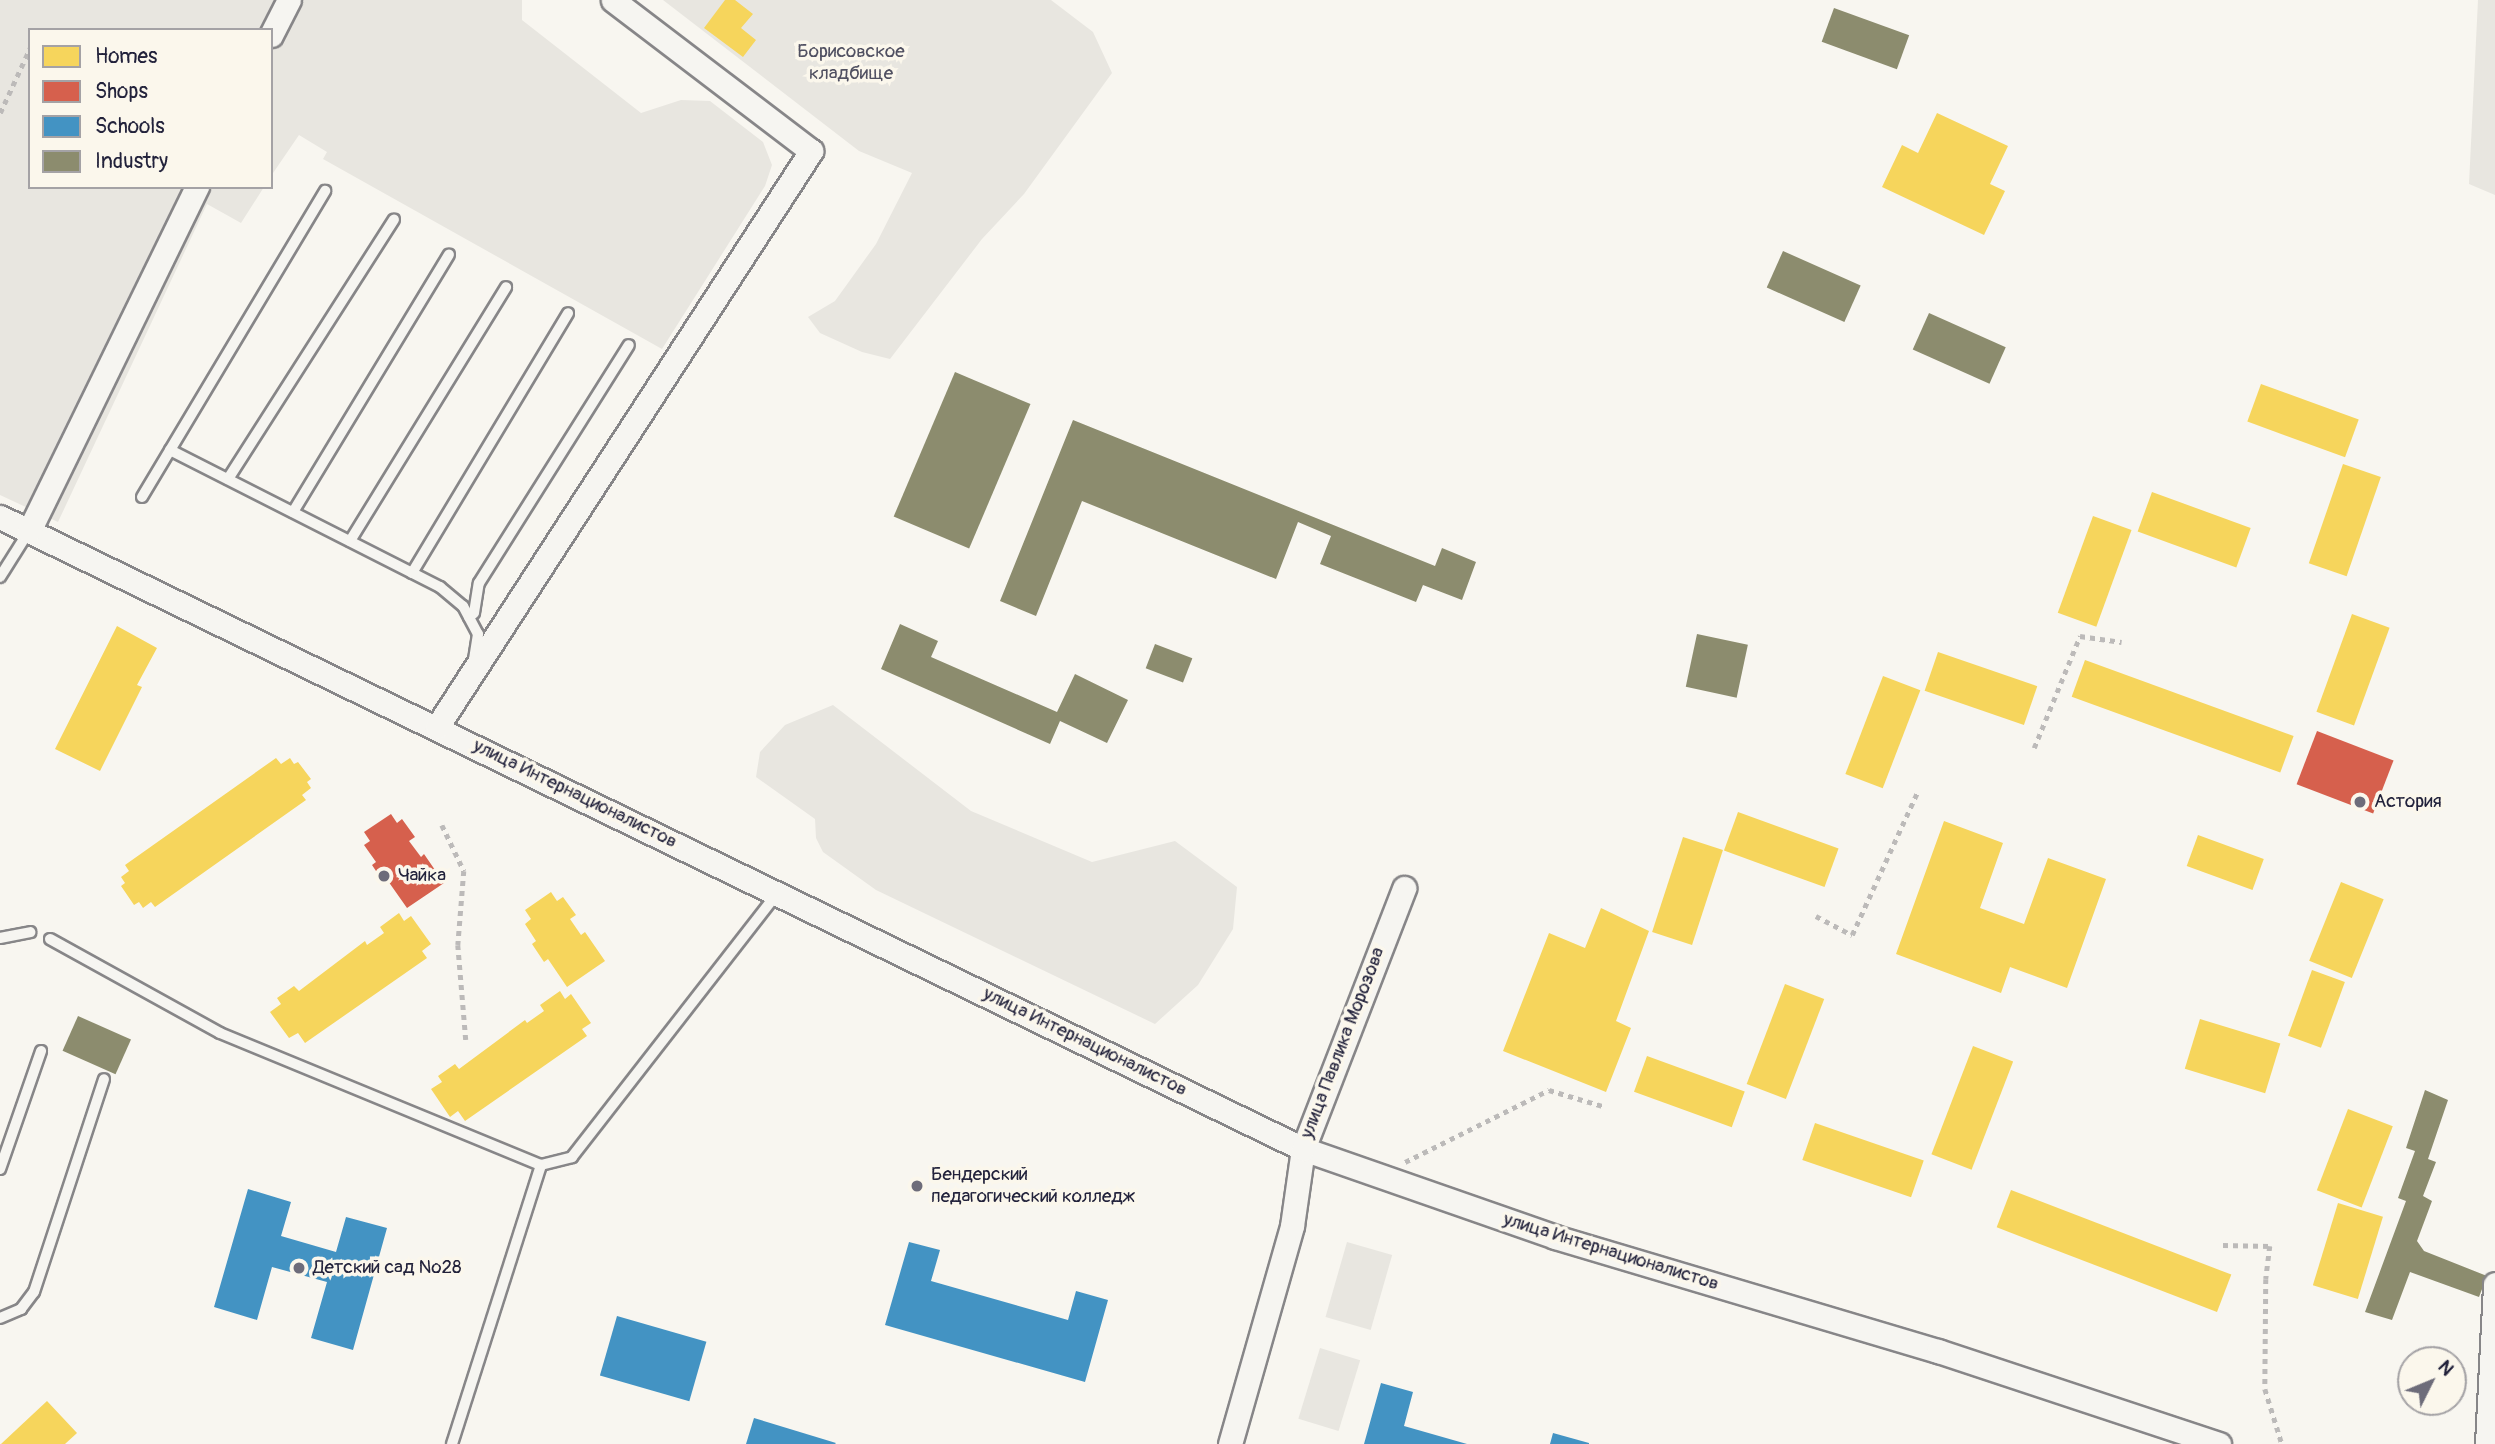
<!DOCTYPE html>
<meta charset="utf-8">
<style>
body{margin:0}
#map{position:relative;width:2495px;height:1444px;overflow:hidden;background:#f8f6f0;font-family:Pangolin,sans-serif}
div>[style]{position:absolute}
.green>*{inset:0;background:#e8e6e0;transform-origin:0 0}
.homes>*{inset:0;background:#f6d55c;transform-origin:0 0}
.shops>*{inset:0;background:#d6604d;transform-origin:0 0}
.schools>*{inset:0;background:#4393c3;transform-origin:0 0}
.industry>*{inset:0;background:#8c8c6e;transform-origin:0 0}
.path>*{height:4.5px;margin-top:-2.25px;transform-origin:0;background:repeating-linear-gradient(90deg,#bcbab9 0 5px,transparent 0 10px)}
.roads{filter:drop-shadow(2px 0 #878688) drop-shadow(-2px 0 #878688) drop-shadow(0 2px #878688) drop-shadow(0 -2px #878688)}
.lane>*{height:10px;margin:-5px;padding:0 5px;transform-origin:5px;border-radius:5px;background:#f6f5f1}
.street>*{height:23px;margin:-11.5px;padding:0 11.5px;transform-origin:11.5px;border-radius:11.5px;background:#f6f5f1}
.dots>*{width:19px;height:19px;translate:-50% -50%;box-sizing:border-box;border:4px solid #fbf7ec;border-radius:50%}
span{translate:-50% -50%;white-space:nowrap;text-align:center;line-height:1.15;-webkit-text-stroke:7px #fbf7ec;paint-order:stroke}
.park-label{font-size:19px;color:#505061}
.street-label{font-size:19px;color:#22223b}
.poi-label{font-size:19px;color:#22223b}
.left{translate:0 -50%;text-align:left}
.legend{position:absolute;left:28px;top:28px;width:245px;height:161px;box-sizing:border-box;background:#fbf7ec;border:2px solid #a4a2a5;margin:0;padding:9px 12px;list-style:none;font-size:21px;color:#22223b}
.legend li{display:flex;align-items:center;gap:14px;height:35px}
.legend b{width:35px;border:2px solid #a4a2a5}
.north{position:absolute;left:2397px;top:1346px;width:70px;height:70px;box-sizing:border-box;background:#fbf7ec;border:2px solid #a4a2a5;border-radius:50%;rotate:47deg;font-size:19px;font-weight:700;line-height:28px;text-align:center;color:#22223b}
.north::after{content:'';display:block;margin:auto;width:24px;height:32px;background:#6d6c7a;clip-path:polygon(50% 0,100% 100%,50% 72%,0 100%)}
</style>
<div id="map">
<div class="green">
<i style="clip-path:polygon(0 0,522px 0,522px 20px,641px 113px,681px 100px,710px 101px,763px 142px,772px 165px,765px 186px,662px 349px,323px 159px,327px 152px,299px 135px,271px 176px,271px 30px,30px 30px,30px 187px,264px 187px,241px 223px,207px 204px,58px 522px,0 495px)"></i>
<i style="clip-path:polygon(663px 0,1051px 0,1093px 32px,1112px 73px,1024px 194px,982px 239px,890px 359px,862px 352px,820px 333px,808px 317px,835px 301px,876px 244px,912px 173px,859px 151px)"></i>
<i style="clip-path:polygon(2478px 0,2495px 0,2495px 195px,2469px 184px)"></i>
<i style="clip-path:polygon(833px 705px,971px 811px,1092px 862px,1175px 841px,1237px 887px,1233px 929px,1198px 985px,1155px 1024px,876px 890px,823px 852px,816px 838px,815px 819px,756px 777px,760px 752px,785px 725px)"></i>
<i style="left:1347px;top:1242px;width:47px;height:78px;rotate:16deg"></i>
<i style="left:1320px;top:1348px;width:42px;height:74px;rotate:17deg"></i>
</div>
<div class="homes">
<i style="clip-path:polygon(725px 0,735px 0,753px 14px,741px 28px,756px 40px,743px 57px,704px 28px)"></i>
<i style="clip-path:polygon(1937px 113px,2008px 146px,1990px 184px,2005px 191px,1984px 235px,1882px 187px,1902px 145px,1918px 153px)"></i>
<i style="left:2261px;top:384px;width:104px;height:40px;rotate:20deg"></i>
<i style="left:2343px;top:464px;width:40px;height:105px;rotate:19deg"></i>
<i style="left:2152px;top:492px;width:105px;height:42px;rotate:20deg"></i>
<i style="left:2093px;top:516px;width:41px;height:103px;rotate:20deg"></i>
<i style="left:2352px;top:614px;width:40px;height:104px;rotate:20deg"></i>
<i style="clip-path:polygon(117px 626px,157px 648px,137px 685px,142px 687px,100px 771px,55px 749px)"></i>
<i style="left:1938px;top:652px;width:105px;height:41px;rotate:19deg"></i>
<i style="left:2085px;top:660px;width:222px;height:39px;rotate:20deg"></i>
<i style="left:1883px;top:676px;width:40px;height:105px;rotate:21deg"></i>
<i style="clip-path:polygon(276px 758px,281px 764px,290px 758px,294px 764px,298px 762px,311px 779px,307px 782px,311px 788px,302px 795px,306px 800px,155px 907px,151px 902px,143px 908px,139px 902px,134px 905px,121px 886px,125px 883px,121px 877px,129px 871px,125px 865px)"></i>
<i style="left:1738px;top:812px;width:107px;height:41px;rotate:20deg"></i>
<i style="clip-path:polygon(1944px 821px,2003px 843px,1980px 908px,2024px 924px,2048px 858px,2106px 879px,2067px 988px,2010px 967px,2001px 993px,1896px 954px)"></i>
<i style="left:2198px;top:835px;width:70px;height:33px;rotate:20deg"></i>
<i style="left:1683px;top:837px;width:42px;height:100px;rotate:18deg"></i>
<i style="left:2341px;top:882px;width:46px;height:85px;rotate:22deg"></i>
<i style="clip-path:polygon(551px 892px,557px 901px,563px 897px,576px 915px,570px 919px,581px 935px,585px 932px,605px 961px,567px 987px,548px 959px,544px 962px,532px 944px,536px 941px,525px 924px,531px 919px,525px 910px)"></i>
<i style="clip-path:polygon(1601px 908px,1649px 931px,1616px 1021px,1631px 1028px,1606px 1092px,1503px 1051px,1549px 933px,1585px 948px)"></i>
<i style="clip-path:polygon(399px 913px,404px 921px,411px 916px,431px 944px,422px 951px,427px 958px,305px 1043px,298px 1033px,289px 1038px,270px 1012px,281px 1004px,277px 998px,294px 986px,299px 991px,365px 941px,367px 945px,384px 933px,380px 927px)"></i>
<i style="left:2312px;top:970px;width:35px;height:70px;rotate:20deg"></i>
<i style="left:1785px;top:984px;width:42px;height:107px;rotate:21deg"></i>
<i style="clip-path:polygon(560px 991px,565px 999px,571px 994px,591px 1023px,582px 1029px,587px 1036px,465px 1121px,458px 1111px,450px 1117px,431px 1089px,442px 1082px,438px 1076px,455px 1064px,459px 1069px,525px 1020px,527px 1023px,544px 1011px,540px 1005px)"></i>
<i style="left:2200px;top:1019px;width:84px;height:52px;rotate:17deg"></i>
<i style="left:1973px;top:1046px;width:43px;height:116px;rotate:21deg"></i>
<i style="left:1647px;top:1056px;width:104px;height:38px;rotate:20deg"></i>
<i style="left:2348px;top:1109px;width:48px;height:87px;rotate:21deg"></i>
<i style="left:1815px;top:1123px;width:115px;height:39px;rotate:19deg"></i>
<i style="left:2011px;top:1190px;width:236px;height:40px;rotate:21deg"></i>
<i style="left:2338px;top:1203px;width:47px;height:86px;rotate:17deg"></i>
<i style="clip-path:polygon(47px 1401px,77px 1433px,65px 1444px,1px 1444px)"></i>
</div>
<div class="shops">
<i style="left:2317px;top:731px;width:82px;height:57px;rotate:21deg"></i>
<i style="clip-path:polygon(391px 814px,397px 823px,402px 819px,415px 837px,409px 841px,421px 857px,424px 854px,444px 883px,407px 908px,388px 881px,384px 883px,372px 865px,376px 862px,364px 845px,370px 841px,364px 832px)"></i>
</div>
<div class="schools">
<i style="clip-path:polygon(248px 1189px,291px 1202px,281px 1236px,336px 1252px,346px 1217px,387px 1228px,353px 1350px,311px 1338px,327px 1282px,272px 1267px,257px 1320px,214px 1307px)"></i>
<i style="clip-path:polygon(909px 1242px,940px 1250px,931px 1281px,1068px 1320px,1076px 1291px,1108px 1300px,1085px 1382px,885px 1325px)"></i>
<i style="left:617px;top:1316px;width:93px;height:62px;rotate:16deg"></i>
<i style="clip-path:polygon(1381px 1383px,1413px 1392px,1404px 1426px,1467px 1444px,1364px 1444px)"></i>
<i style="clip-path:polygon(754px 1418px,836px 1443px,835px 1444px,746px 1444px)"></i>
<i style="clip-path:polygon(1553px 1433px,1589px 1443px,1589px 1444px,1550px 1444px)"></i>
</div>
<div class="industry">
<i style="left:1834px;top:8px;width:80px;height:36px;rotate:20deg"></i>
<i style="left:1783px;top:251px;width:85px;height:40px;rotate:24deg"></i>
<i style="left:1929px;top:313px;width:84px;height:40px;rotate:24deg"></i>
<i style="left:955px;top:372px;width:82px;height:157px;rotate:23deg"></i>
<i style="clip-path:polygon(1073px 420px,1435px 566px,1442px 548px,1476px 562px,1462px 600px,1423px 585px,1416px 602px,1320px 564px,1331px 536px,1298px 522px,1276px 579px,1082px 501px,1036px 616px,1000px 601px)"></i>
<i style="clip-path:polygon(900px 624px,938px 641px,931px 657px,1057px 712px,1075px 674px,1128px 700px,1107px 743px,1060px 721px,1050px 744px,881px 669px)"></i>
<i style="left:1697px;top:634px;width:52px;height:54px;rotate:12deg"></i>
<i style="left:1155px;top:644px;width:40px;height:26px;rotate:21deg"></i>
<i style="left:78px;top:1016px;width:58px;height:38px;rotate:24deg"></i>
<i style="clip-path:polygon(2425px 1090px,2448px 1100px,2428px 1159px,2436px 1162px,2423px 1196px,2432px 1201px,2417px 1241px,2424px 1251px,2487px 1276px,2479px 1297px,2410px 1272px,2392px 1320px,2365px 1312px,2406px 1201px,2398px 1198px,2415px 1151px,2406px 1148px)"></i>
</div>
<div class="path">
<i style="left:0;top:113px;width:72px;rotate:-65.2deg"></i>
<i style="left:2034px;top:748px;width:121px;rotate:-67.7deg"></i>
<i style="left:2080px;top:636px;width:42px;rotate:8.1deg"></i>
<i style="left:442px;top:825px;width:51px;rotate:64.4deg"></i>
<i style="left:464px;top:871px;width:74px;rotate:94.6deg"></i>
<i style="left:458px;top:945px;width:95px;rotate:85.2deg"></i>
<i style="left:1816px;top:916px;width:41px;rotate:27.8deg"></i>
<i style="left:1852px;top:935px;width:156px;rotate:-65.4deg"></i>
<i style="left:1405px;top:1162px;width:161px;rotate:-26.6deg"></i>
<i style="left:1549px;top:1090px;width:59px;rotate:16.6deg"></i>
<i style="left:2223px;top:1245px;width:47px;rotate:1.2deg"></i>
<i style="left:2270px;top:1246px;width:33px;rotate:97deg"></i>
<i style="left:2266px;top:1279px;width:110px;rotate:90.5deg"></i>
<i style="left:2265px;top:1389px;width:58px;rotate:72.8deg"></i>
</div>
<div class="roads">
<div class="lane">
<i style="left:170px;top:450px;width:303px;rotate:26.9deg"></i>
<i style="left:440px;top:587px;width:30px;rotate:40deg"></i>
<i style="left:463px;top:606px;width:32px;rotate:62deg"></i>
<i style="left:478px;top:634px;width:25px;rotate:99deg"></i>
<i style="left:228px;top:479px;width:308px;rotate:-57.4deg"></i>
<i style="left:142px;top:497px;width:357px;rotate:-59.1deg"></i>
<i style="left:293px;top:512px;width:301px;rotate:-58.8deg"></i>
<i style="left:350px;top:541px;width:298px;rotate:-58.4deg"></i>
<i style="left:412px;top:573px;width:303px;rotate:-59deg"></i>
<i style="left:0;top:577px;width:54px;rotate:-57.8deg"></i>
<i style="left:469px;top:617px;width:6px;rotate:-39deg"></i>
<i style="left:474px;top:613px;width:30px;rotate:-81deg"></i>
<i style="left:479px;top:583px;width:281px;rotate:-57.8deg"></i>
<i style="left:0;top:938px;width:31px;rotate:-11deg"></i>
<i style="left:50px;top:939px;width:194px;rotate:28.9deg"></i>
<i style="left:220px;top:1033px;width:347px;rotate:22.4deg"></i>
<i style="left:541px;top:1165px;width:32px;rotate:-14deg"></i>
<i style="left:572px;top:1157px;width:333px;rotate:-52.1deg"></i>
<i style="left:0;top:1169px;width:125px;rotate:-70.8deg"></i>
<i style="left:0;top:1318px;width:23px;rotate:-23deg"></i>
<i style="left:21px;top:1309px;width:21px;rotate:-53deg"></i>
<i style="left:34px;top:1292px;width:224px;rotate:-71.8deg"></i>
<i style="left:452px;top:1444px;width:293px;rotate:-72.3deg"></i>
</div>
<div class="street">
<i style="left:271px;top:35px;width:39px;rotate:-63deg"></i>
<i style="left:0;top:517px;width:1448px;rotate:25.87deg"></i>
<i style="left:1303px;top:1149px;width:267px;rotate:19.2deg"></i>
<i style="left:1555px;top:1237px;width:400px;rotate:16.6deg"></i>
<i style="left:1938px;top:1351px;width:296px;rotate:18.3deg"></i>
<i style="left:29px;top:531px;width:383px;rotate:-64deg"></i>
<i style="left:437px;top:727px;width:687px;rotate:-57deg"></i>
<i style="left:811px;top:151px;width:249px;rotate:-142.7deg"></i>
<i style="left:1230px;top:1444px;width:227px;rotate:-74.1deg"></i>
<i style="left:1292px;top:1226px;width:78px;rotate:-81.9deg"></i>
<i style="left:1303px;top:1149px;width:280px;rotate:-68.8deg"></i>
<i style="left:2487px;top:1444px;width:160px;rotate:-87.1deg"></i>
</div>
</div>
<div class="dots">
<i style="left:2360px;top:802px;background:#6d6c7a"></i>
<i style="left:384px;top:876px;background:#6d6c7a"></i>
<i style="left:917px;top:1186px;background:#6d6c7a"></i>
<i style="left:299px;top:1268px;background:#6d6c7a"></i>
</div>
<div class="park-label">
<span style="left:851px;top:63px">Борисовское<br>кладбище</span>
</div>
<div class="street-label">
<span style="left:575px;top:794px;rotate:26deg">улица Интернационалистов</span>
<span style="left:1085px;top:1042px;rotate:26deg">улица Интернационалистов</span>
<span style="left:1343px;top:1043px;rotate:-69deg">улица Павлика Морозова</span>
<span style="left:1611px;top:1252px;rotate:17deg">улица Интернационалистов</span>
</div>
<div class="poi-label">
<span class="left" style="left:2374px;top:802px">Астория</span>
<span class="left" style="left:398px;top:876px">Чайка</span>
<span class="left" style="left:931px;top:1186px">Бендерский<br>педагогический колледж</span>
<span class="left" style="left:313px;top:1268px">Детский сад №28</span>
</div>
<ul class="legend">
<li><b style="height:19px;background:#f6d55c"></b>Homes</li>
<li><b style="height:19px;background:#d6604d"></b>Shops</li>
<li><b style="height:19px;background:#4393c3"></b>Schools</li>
<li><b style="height:19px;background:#8c8c6e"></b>Industry</li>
</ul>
<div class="north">N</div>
</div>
